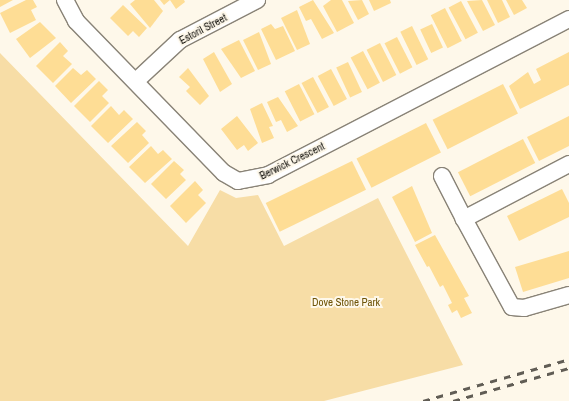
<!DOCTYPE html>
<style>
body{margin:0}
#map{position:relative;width:569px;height:401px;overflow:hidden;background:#fef8ea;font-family:"Archivo Narrow",sans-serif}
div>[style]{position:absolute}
.green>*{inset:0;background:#f7dda6}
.building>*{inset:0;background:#fedd95;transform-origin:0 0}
.roads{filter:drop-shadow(1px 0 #898377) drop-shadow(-1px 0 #898377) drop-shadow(0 1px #898377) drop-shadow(0 -1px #898377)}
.minor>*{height:16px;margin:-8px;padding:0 8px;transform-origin:8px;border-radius:8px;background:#fff}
.rail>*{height:3px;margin-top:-1.5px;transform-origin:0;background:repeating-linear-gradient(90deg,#615d55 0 7px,transparent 0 14px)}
span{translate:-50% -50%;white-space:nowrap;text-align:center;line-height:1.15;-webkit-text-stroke:4px #fef8ea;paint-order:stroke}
.street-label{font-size:11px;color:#13110c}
.park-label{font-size:11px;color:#6d5306}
</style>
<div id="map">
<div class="green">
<i style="clip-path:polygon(0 53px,188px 246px,220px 190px,236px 198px,258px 195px,284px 246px,378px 198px,463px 365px,324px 401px,0 401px)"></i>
</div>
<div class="building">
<i style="clip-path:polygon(0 0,13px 0,0 7px)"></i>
<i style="clip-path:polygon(26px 0,33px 0,37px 7px,31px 10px,36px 20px,10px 33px,0 13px)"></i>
<i style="clip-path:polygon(135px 0,154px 0,163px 11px,150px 28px,130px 4px)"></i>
<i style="clip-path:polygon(160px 0,184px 0,185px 2px,176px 9px,170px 0,164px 5px)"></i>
<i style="clip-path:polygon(313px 0,334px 33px,322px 39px,311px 19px,306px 21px,299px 7px)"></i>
<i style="clip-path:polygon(331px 0,342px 0,354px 23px,337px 32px,323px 6px)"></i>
<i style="clip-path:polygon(362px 0,369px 14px,358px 20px,348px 1px)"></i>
<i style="clip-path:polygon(369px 0,390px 0,391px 3px,374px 11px)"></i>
<i style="clip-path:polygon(482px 0,495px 25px,483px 31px,467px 1px)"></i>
<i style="clip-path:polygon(487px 0,502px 0,510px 17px,498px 23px)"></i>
<i style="clip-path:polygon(506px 0,522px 0,527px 8px,514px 15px)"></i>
<i style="left:461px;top:1px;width:36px;height:14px;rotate:62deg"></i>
<i style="clip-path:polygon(123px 5px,147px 28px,139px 37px,133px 31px,128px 36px,110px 18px)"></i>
<i style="left:445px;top:8px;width:37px;height:16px;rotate:63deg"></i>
<i style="clip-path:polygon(297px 10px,310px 44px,297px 50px,281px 18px)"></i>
<i style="clip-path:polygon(40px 22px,56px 38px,30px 58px,16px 39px)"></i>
<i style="clip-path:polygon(271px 24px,275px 29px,283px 26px,295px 51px,276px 60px,261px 29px)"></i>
<i style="left:432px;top:24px;width:26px;height:13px;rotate:65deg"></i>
<i style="left:412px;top:26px;width:37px;height:13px;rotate:64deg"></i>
<i style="clip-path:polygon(259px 32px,271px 64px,258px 70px,243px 40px)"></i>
<i style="left:397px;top:37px;width:34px;height:14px;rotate:63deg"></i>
<i style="clip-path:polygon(239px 40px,255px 71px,241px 78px,221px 49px)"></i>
<i style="clip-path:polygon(60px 42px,68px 51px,63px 56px,72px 64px,53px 83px,36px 66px)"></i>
<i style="left:380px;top:43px;width:36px;height:15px;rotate:63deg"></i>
<i style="left:363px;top:51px;width:36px;height:14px;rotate:62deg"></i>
<i style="clip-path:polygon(214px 52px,232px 84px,220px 92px,203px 59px)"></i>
<i style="clip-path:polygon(569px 52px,569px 85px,520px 109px,509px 86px,528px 72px,534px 84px,541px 80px,536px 69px)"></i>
<i style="left:348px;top:62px;width:33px;height:13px;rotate:65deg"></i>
<i style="clip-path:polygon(73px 68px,81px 75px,87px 70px,96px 79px,71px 103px,55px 86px)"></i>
<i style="clip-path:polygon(188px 68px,209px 96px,200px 105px,186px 91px,190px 87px,179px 77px)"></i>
<i style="left:331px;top:69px;width:34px;height:15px;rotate:62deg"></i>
<i style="left:313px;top:77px;width:34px;height:13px;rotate:62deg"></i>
<i style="clip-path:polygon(99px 81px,108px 90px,102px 96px,109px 103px,90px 122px,74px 106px)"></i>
<i style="left:299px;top:84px;width:34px;height:16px;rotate:63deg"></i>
<i style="left:503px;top:84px;width:33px;height:79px;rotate:63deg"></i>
<i style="clip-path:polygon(278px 97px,298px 126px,287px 132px,281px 120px,276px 122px,267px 102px)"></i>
<i style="clip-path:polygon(262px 103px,273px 126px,269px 127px,274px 138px,262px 143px,250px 109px)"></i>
<i style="clip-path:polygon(111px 106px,119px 115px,124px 110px,133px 119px,108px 143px,91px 126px)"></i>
<i style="clip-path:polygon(237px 116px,258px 143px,248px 151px,244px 145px,237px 150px,221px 129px)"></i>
<i style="clip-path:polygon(569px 116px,569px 146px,539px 161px,527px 137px)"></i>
<i style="clip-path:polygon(137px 122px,146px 131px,142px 135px,149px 143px,128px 163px,111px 146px)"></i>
<i style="left:426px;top:123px;width:33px;height:78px;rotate:63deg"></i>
<i style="left:523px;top:139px;width:27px;height:73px;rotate:63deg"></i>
<i style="clip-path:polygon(151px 146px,158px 154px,163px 150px,172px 159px,145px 183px,129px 167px)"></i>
<i style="clip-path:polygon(174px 161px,184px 170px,180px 174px,186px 180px,166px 199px,151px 184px)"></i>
<i style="left:352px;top:161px;width:32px;height:96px;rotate:64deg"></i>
<i style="clip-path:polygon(195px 181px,203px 190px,198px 195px,206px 203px,186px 223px,170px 206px)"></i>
<i style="clip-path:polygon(412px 186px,432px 233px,415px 242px,392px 197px)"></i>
<i style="clip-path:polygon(562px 189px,569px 203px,569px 217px,519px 241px,507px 216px)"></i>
<i style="clip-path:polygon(435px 235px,469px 296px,464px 298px,472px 313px,461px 318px,457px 310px,452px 313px,448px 305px,452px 303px,443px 285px,440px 287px,429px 266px,427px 267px,415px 245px)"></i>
<i style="clip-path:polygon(569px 251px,569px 278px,523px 292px,515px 267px)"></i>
</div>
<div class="roads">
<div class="minor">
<i style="left:65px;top:0;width:24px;rotate:62deg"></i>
<i style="left:76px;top:21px;width:212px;rotate:45.8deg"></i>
<i style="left:224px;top:173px;width:16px;rotate:30deg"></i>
<i style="left:238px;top:181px;width:31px;rotate:-11deg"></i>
<i style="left:268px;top:175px;width:339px;rotate:-27.4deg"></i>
<i style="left:136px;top:81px;width:60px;rotate:-43deg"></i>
<i style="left:180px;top:40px;width:87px;rotate:-27.5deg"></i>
<i style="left:569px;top:164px;width:119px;rotate:152.4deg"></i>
<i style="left:464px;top:219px;width:100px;rotate:61.4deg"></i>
<i style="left:512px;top:307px;width:12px;rotate:5deg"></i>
<i style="left:524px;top:308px;width:47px;rotate:-16.1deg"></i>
<i style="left:442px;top:176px;width:48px;rotate:62.9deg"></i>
</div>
</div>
<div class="rail">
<i style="left:423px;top:401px;width:152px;rotate:-16deg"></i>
<i style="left:453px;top:401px;width:121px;rotate:-15.9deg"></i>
</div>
<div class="street-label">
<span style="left:203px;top:29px;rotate:-28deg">Estoril Street</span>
<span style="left:292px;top:161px;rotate:-26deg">Berwick Crescent</span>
</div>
<div class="park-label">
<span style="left:346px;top:302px">Dove Stone Park</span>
</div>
</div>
